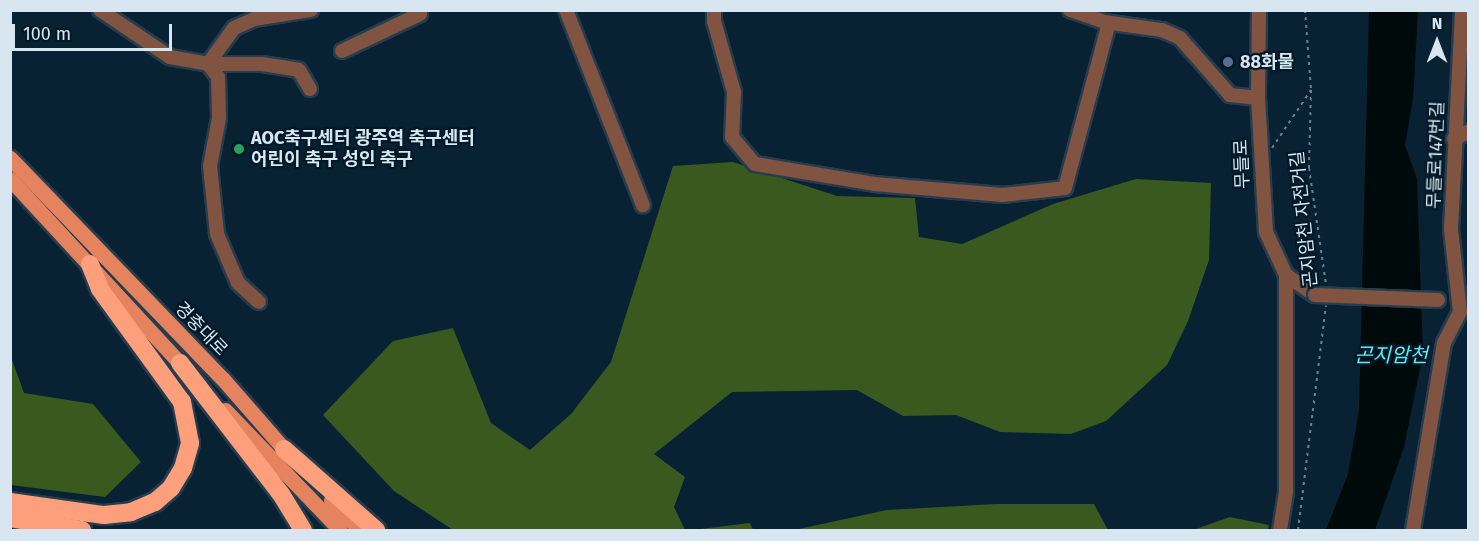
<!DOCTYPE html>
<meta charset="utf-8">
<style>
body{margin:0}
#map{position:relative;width:1479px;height:541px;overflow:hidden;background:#082233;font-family:"Fira Sans","Noto Sans KR",sans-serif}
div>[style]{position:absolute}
.forest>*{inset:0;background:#3a591e}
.water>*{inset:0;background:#010a0a}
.path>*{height:2px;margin-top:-1px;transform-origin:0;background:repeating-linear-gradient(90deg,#6c818f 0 3px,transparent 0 7.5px)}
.roads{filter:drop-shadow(2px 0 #253d4e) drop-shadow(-2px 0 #253d4e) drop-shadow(0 2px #253d4e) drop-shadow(0 -2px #253d4e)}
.minor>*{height:14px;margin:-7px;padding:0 7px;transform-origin:7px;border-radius:7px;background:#815341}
.major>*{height:15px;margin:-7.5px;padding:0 7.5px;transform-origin:7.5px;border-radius:7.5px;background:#e4835e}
.highway>*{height:18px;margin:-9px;padding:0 9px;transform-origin:9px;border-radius:9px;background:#fd9f7b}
.bridges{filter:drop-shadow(2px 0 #253d4e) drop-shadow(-2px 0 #253d4e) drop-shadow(0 2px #253d4e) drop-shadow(0 -2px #253d4e)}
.minor-bridge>*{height:14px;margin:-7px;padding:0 7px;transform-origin:7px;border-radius:7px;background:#815341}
.dots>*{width:16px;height:16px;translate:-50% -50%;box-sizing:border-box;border:3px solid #011929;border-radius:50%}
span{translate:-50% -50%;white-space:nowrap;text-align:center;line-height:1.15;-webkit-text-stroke:4.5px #011929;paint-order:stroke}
.poi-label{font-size:18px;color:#d7e6f1;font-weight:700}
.left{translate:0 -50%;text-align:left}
.street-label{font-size:18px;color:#d7e6f1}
.water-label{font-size:20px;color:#5ceef0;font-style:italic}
.frame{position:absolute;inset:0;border:12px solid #d7e6f1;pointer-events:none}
.north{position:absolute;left:1407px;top:12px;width:60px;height:60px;-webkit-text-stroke:4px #011929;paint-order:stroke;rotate:0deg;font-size:16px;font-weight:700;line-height:24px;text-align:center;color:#d7e6f1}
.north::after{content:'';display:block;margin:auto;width:21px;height:27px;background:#d7e6f1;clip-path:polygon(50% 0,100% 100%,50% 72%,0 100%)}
.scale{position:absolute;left:12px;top:24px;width:160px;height:27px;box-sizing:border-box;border:3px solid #d7e6f1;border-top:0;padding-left:8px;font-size:18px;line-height:21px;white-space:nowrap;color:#d7e6f1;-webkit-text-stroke:4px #011929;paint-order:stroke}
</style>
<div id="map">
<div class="forest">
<i style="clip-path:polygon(733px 162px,837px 196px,915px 198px,919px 237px,962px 244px,1053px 204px,1136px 179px,1211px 183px,1209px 260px,1188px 321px,1167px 365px,1106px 421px,1071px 434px,1000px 432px,956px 415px,903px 416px,857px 390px,732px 392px,654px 454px,685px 477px,674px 507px,685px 530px,453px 530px,394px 491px,323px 415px,393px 341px,453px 328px,491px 423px,530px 450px,571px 414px,611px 362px,673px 166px)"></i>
<i style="clip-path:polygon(10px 354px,24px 393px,93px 404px,141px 462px,105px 497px,11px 485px)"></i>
<i style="clip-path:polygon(996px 504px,1094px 504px,1108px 530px,794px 530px,887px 510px)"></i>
<i style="clip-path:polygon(1230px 517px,1269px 525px,1268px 530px,1193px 530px)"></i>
<i style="clip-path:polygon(750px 523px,753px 530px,693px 530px,749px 523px)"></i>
</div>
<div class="water">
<i style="clip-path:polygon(1369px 11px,1418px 11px,1413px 99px,1405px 145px,1417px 179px,1423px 354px,1404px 447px,1375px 530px,1326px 530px,1348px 474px,1359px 410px)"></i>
</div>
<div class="path">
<i style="left:1305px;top:10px;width:80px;rotate:85.7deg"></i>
<i style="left:1311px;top:90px;width:78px;rotate:91.5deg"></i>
<i style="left:1309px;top:168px;width:118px;rotate:81.7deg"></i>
<i style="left:1272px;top:148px;width:70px;rotate:-56.1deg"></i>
<i style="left:1298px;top:530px;width:226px;rotate:-82.9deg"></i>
</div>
<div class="roads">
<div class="minor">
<i style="left:100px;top:10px;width:84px;rotate:33.9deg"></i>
<i style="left:170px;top:57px;width:39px;rotate:10deg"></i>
<i style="left:208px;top:64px;width:44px;rotate:-54.2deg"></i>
<i style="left:234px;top:28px;width:22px;rotate:-24deg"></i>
<i style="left:254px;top:19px;width:58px;rotate:-9deg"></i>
<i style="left:566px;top:10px;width:210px;rotate:68.5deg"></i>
<i style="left:714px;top:10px;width:11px;rotate:90deg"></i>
<i style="left:714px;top:21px;width:74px;rotate:74.3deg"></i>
<i style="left:734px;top:92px;width:45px;rotate:92.5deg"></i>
<i style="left:732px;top:137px;width:35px;rotate:50deg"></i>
<i style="left:755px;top:164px;width:121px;rotate:9.5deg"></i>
<i style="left:874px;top:184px;width:129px;rotate:4.9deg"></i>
<i style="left:1003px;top:195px;width:62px;rotate:-6.4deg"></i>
<i style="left:1065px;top:188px;width:171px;rotate:-75.1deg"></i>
<i style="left:1070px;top:10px;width:36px;rotate:19deg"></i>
<i style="left:1104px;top:22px;width:59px;rotate:7.9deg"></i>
<i style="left:1162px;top:30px;width:20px;rotate:24deg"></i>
<i style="left:1180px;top:38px;width:76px;rotate:48.7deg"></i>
<i style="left:1230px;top:95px;width:28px;rotate:6deg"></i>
<i style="left:1259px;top:10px;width:88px;rotate:90.7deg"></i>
<i style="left:1258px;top:98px;width:134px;rotate:86.6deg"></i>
<i style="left:1266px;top:232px;width:47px;rotate:65.1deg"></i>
<i style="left:1286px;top:275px;width:35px;rotate:35deg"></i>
<i style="left:342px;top:51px;width:86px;rotate:-25.4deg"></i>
<i style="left:420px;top:14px;width:4px;rotate:-90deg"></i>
<i style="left:208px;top:64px;width:16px;rotate:52deg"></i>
<i style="left:218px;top:77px;width:41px;rotate:88.6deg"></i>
<i style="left:219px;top:118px;width:49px;rotate:100.6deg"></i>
<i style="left:210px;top:166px;width:68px;rotate:84.1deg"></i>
<i style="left:217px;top:234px;width:53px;rotate:66.8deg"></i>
<i style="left:238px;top:283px;width:28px;rotate:42deg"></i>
<i style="left:208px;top:64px;width:54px"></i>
<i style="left:262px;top:64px;width:37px;rotate:9deg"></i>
<i style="left:299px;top:70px;width:22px;rotate:60deg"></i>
<i style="left:1454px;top:139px;width:16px;rotate:-27deg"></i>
<i style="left:1280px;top:530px;width:39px;rotate:-81deg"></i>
<i style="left:1286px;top:491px;width:216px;rotate:-90deg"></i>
<i style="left:1413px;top:530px;width:190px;rotate:-80.6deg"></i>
<i style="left:1444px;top:343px;width:35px;rotate:-63deg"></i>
<i style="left:1460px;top:312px;width:83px;rotate:-96.2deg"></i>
<i style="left:1451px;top:229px;width:219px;rotate:-87.1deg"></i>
</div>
<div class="major">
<i style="left:10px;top:158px;width:306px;rotate:46.1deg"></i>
<i style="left:222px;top:378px;width:103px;rotate:48.9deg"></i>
<i style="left:10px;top:179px;width:261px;rotate:47.3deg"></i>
<i style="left:225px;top:410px;width:166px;rotate:46.2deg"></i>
<i style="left:331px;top:500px;width:42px;rotate:46deg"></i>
</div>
<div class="highway">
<i style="left:180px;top:363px;width:165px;rotate:52.4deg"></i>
<i style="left:281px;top:494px;width:42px;rotate:58.6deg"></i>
<i style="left:284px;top:449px;width:123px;rotate:41.4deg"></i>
<i style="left:10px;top:502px;width:95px;rotate:7.9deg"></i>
<i style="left:104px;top:515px;width:27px;rotate:-6deg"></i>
<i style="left:131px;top:512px;width:26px;rotate:-23deg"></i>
<i style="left:155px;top:502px;width:21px;rotate:-41deg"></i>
<i style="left:171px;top:488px;width:23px;rotate:-59deg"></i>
<i style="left:183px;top:468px;width:26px;rotate:-74deg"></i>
<i style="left:190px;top:443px;width:42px;rotate:-101deg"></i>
<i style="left:182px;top:402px;width:140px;rotate:-126deg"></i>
<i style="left:100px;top:289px;width:27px;rotate:-112deg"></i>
<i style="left:10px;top:518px;width:73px;rotate:9.5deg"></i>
</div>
</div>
<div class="bridges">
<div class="minor-bridge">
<i style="left:1315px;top:295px;width:123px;rotate:2.3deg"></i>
</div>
</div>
<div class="dots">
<i style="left:1228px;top:62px;background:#5c6f8a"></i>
<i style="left:239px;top:149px;background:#2e9e5b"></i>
</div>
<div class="poi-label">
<span class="left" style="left:1240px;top:62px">88화물</span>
<span class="left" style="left:251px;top:149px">AOC축구센터 광주역 축구센터<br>어린이 축구 성인 축구</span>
</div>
<div class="street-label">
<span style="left:1436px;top:155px;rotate:-88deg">무들로147번길</span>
<span style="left:1242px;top:164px;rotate:-92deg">무들로</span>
<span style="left:1304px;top:219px;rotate:-96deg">곤지암천 자전거길</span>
<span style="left:201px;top:329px;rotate:46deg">경충대로</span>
</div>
<div class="water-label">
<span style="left:1391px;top:355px">곤지암천</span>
</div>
<div class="frame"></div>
<div class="north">N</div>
<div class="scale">100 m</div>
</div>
